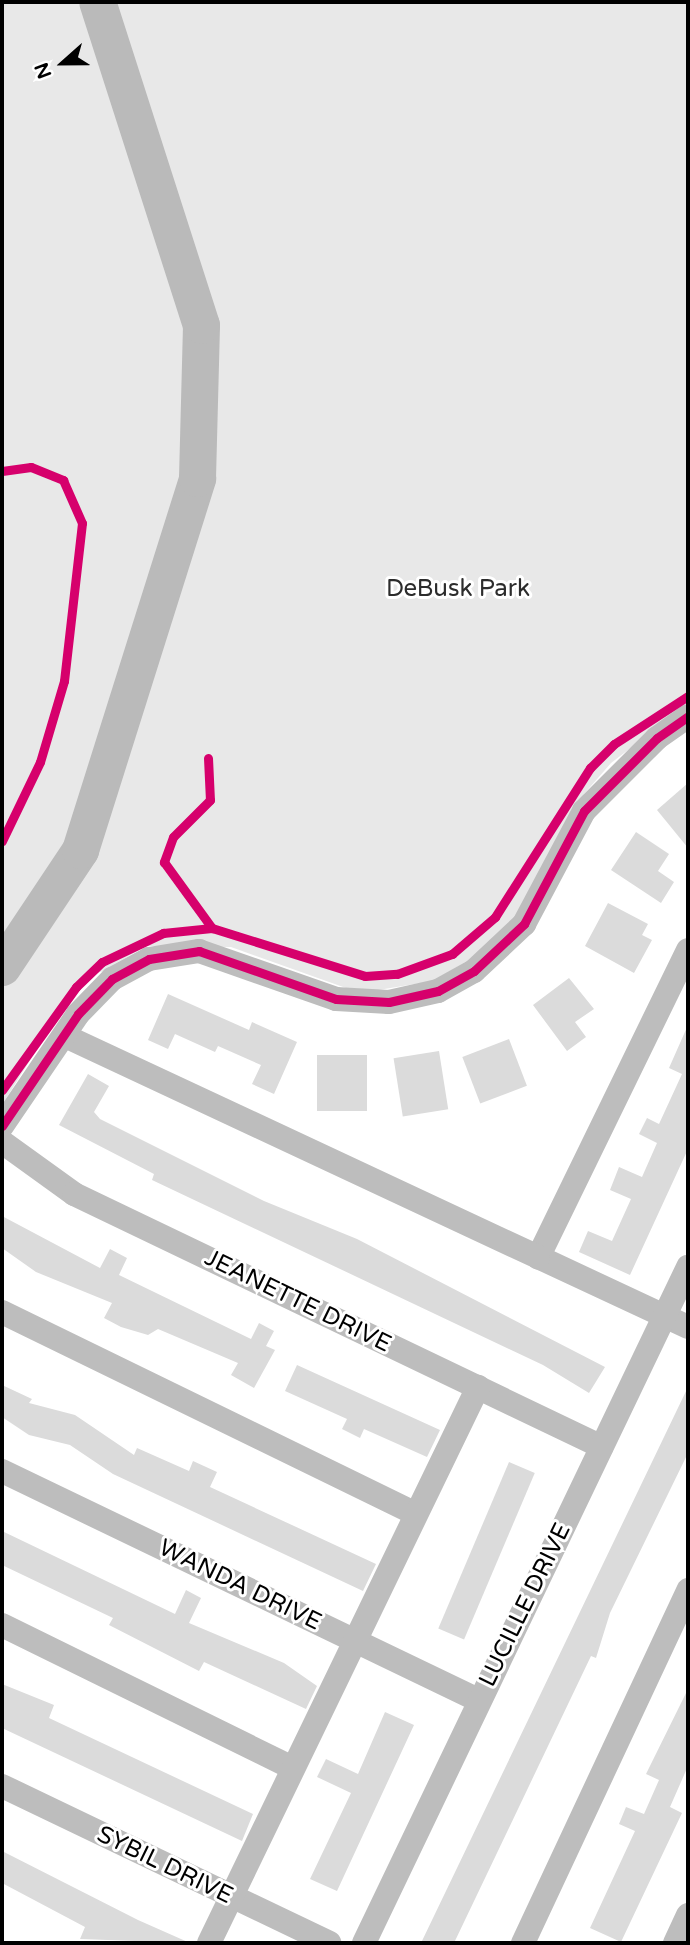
<!DOCTYPE html>
<style>
body{margin:0}
#map{position:relative;width:690px;height:1945px;overflow:hidden;background:#fff;font-family:"Varela Round",sans-serif}
div>[style]{position:absolute}
.green>*{inset:0;background:#e8e8e8}
.river>*{height:37px;margin:-18.5px;padding:0 18.5px;transform-origin:18.5px;border-radius:18.5px;background:#bababa}
.building>*{inset:0;background:#dbdbdb;transform-origin:0 0}
.minor>*{height:24px;margin:-12px;padding:0 12px;transform-origin:12px;border-radius:12px;background:#bdbdbd}
.cycleway>*{height:9px;margin:-4.5px;padding:0 4.5px;transform-origin:4.5px;border-radius:4.5px;background:#d6006c}
span{translate:-50% -50%;white-space:nowrap;text-align:center;line-height:1.15;-webkit-text-stroke:6px #fff;paint-order:stroke}
.park-label{font-size:24px;color:#2c2c2c}
.street-label{font-size:24px;color:#000}
.frame{position:absolute;inset:0;border:4px solid #000;pointer-events:none}
.north{position:absolute;left:28px;top:28px;width:70px;height:70px;-webkit-text-stroke:5px #fff;paint-order:stroke;rotate:249deg;font-size:19px;font-weight:700;line-height:28px;text-align:center;color:#000}
.north::after{content:'';display:block;margin:auto;width:24px;height:32px;background:#000;clip-path:polygon(50% 0,100% 100%,50% 72%,0 100%)}
</style>
<div id="map">
<div class="green">
<i style="clip-path:polygon(2px 2px,688px 2px,688px 704px,611px 763px,584px 794px,518px 914px,489px 948px,433px 981px,360px 993px,231px 947px,146px 946px,101px 972px,84px 974px,2px 1105px)"></i>
</div>
<div class="river">
<i style="left:2px;top:967px;width:141px;rotate:-56.3deg"></i>
<i style="left:80px;top:850px;width:390px;rotate:-72.5deg"></i>
<i style="left:197px;top:478px;width:153px;rotate:-88.5deg"></i>
<i style="left:201px;top:325px;width:339px;rotate:-107.8deg"></i>
</div>
<div class="building">
<i style="clip-path:polygon(688px 783px,688px 848px,657px 810px)"></i>
<i style="clip-path:polygon(636px 832px,669px 854px,658px 871px,674px 882px,661px 903px,611px 870px)"></i>
<i style="clip-path:polygon(608px 903px,648px 924px,642px 935px,652px 940px,634px 973px,585px 946px)"></i>
<i style="clip-path:polygon(569px 978px,594px 1009px,575px 1022px,586px 1037px,567px 1051px,533px 1005px)"></i>
<i style="clip-path:polygon(168px 994px,249px 1030px,252px 1022px,297px 1042px,274px 1094px,252px 1084px,261px 1065px,218px 1046px,215px 1052px,175px 1034px,168px 1049px,148px 1040px)"></i>
<i style="clip-path:polygon(688px 1025px,688px 1149px,630px 1275px,579px 1252px,588px 1231px,612px 1241px,631px 1199px,610px 1190px,619px 1167px,642px 1177px,657px 1143px,639px 1134px,647px 1118px,659px 1124px,682px 1074px,669px 1068px)"></i>
<i style="left:509px;top:1039px;width:50px;height:50px;rotate:69deg"></i>
<i style="left:439px;top:1051px;width:59px;height:46px;rotate:81deg"></i>
<i style="left:317px;top:1055px;width:50px;height:56px"></i>
<i style="clip-path:polygon(88px 1074px,109px 1086px,94px 1112px,100px 1119px,264px 1201px,357px 1239px,605px 1367px,589px 1393px,543px 1365px,152px 1180px,154px 1174px,59px 1125px)"></i>
<i style="clip-path:polygon(2px 1216px,100px 1268px,110px 1249px,127px 1258px,119px 1275px,251px 1339px,259px 1323px,274px 1331px,266px 1346px,275px 1350px,254px 1388px,231px 1375px,238px 1363px,158px 1329px,148px 1335px,121px 1327px,104px 1318px,112px 1303px,36px 1272px,2px 1248px)"></i>
<i style="clip-path:polygon(297px 1365px,440px 1430px,427px 1457px,364px 1429px,360px 1438px,342px 1429px,347px 1419px,285px 1391px)"></i>
<i style="clip-path:polygon(2px 1385px,32px 1399px,29px 1403px,75px 1415px,134px 1455px,137px 1448px,189px 1471px,193px 1461px,217px 1472px,210px 1487px,376px 1564px,363px 1591px,113px 1474px,70px 1445px,29px 1435px,2px 1417px)"></i>
<i style="clip-path:polygon(688px 1387px,688px 1453px,610px 1613px,596px 1658px,591px 1656px,454px 1943px,421px 1943px)"></i>
<i style="left:509px;top:1462px;width:28px;height:181px;rotate:23deg"></i>
<i style="clip-path:polygon(2px 1531px,175px 1614px,186px 1590px,201px 1598px,189px 1623px,284px 1663px,317px 1686px,306px 1709px,204px 1662px,199px 1671px,109px 1625px,113px 1618px,2px 1565px)"></i>
<i style="clip-path:polygon(2px 1684px,54px 1705px,49px 1718px,253px 1814px,242px 1841px,2px 1728px)"></i>
<i style="clip-path:polygon(688px 1689px,688px 1766px,670px 1807px,682px 1813px,621px 1942px,590px 1928px,635px 1831px,619px 1824px,626px 1807px,644px 1814px,659px 1780px,646px 1774px)"></i>
<i style="clip-path:polygon(385px 1712px,414px 1725px,337px 1891px,310px 1879px,351px 1793px,317px 1777px,326px 1759px,358px 1774px)"></i>
<i style="clip-path:polygon(2px 1851px,138px 1920px,190px 1943px,80px 1939px,85px 1927px,2px 1883px)"></i>
</div>
<div class="minor">
<i style="left:688px;top:950px;width:342px;rotate:116deg"></i>
<i style="left:538px;top:1257px;width:166px;rotate:25deg"></i>
<i style="left:65px;top:1036px;width:522px;rotate:25.04deg"></i>
<i style="left:2px;top:1126px;width:135px;rotate:-55.8deg"></i>
<i style="left:78px;top:1014px;width:49px;rotate:-45.8deg"></i>
<i style="left:112px;top:979px;width:42px;rotate:-28.4deg"></i>
<i style="left:149px;top:959px;width:51px;rotate:-9.1deg"></i>
<i style="left:199px;top:951px;width:145px;rotate:19.3deg"></i>
<i style="left:336px;top:999px;width:53px;rotate:3.2deg"></i>
<i style="left:389px;top:1002px;width:50px;rotate:-12.7deg"></i>
<i style="left:438px;top:991px;width:41px;rotate:-29.1deg"></i>
<i style="left:474px;top:971px;width:69px;rotate:-43.2deg"></i>
<i style="left:524px;top:924px;width:128px;rotate:-62deg"></i>
<i style="left:584px;top:811px;width:103px;rotate:-45deg"></i>
<i style="left:657px;top:738px;width:38px;rotate:-35deg"></i>
<i style="left:2px;top:1142px;width:89px;rotate:35.8deg"></i>
<i style="left:74px;top:1194px;width:585px;rotate:25.6deg"></i>
<i style="left:2px;top:1312px;width:459px;rotate:26deg"></i>
<i style="left:2px;top:1471px;width:528px;rotate:25.69deg"></i>
<i style="left:2px;top:1625px;width:324px;rotate:26.2deg"></i>
<i style="left:2px;top:1786px;width:363px;rotate:25.6deg"></i>
<i style="left:209px;top:1943px;width:618px;rotate:-64.18deg"></i>
<i style="left:364px;top:1943px;width:750px;rotate:-64.39deg"></i>
<i style="left:523px;top:1943px;width:390px;rotate:-64.9deg"></i>
<i style="left:675px;top:1943px;width:31px;rotate:-65deg"></i>
</div>
<div class="cycleway">
<i style="left:2px;top:471px;width:29px;rotate:-8deg"></i>
<i style="left:31px;top:467px;width:35px;rotate:22deg"></i>
<i style="left:63px;top:480px;width:47px;rotate:66.2deg"></i>
<i style="left:82px;top:523px;width:159px;rotate:96.5deg"></i>
<i style="left:64px;top:681px;width:84px;rotate:106.5deg"></i>
<i style="left:40px;top:762px;width:88px;rotate:115.7deg"></i>
<i style="left:208px;top:758px;width:42px;rotate:87.3deg"></i>
<i style="left:210px;top:800px;width:52px;rotate:135deg"></i>
<i style="left:173px;top:837px;width:27px;rotate:110deg"></i>
<i style="left:164px;top:862px;width:82px;rotate:54deg"></i>
<i style="left:2px;top:1090px;width:127px;rotate:-54.3deg"></i>
<i style="left:76px;top:987px;width:36px;rotate:-44deg"></i>
<i style="left:102px;top:962px;width:68px;rotate:-25.4deg"></i>
<i style="left:163px;top:933px;width:49px;rotate:-5.8deg"></i>
<i style="left:212px;top:928px;width:160px;rotate:17.4deg"></i>
<i style="left:365px;top:976px;width:32px;rotate:-4deg"></i>
<i style="left:397px;top:974px;width:59px;rotate:-20deg"></i>
<i style="left:452px;top:954px;width:57px;rotate:-40.7deg"></i>
<i style="left:495px;top:917px;width:177px;rotate:-57.5deg"></i>
<i style="left:590px;top:768px;width:34px;rotate:-45deg"></i>
<i style="left:614px;top:744px;width:88px;rotate:-33deg"></i>
<i style="left:2px;top:1126px;width:135px;rotate:-55.8deg"></i>
<i style="left:78px;top:1014px;width:49px;rotate:-45.8deg"></i>
<i style="left:112px;top:979px;width:42px;rotate:-28.4deg"></i>
<i style="left:149px;top:959px;width:51px;rotate:-9.1deg"></i>
<i style="left:199px;top:951px;width:145px;rotate:19.3deg"></i>
<i style="left:336px;top:999px;width:53px;rotate:3.2deg"></i>
<i style="left:389px;top:1002px;width:50px;rotate:-12.7deg"></i>
<i style="left:438px;top:991px;width:41px;rotate:-29.1deg"></i>
<i style="left:474px;top:971px;width:69px;rotate:-43.2deg"></i>
<i style="left:524px;top:924px;width:128px;rotate:-62deg"></i>
<i style="left:584px;top:811px;width:103px;rotate:-45deg"></i>
<i style="left:657px;top:738px;width:38px;rotate:-35deg"></i>
</div>
<div class="park-label">
<span style="left:458px;top:589px">DeBusk Park</span>
</div>
<div class="street-label">
<span style="left:298px;top:1301px;rotate:26deg">JEANETTE DRIVE</span>
<span style="left:240px;top:1585px;rotate:26deg">WANDA DRIVE</span>
<span style="left:525px;top:1605px;rotate:-64deg">LUCILLE DRIVE</span>
<span style="left:165px;top:1865px;rotate:26deg">SYBIL DRIVE</span>
</div>
<div class="frame"></div>
<div class="north">N</div>
</div>
